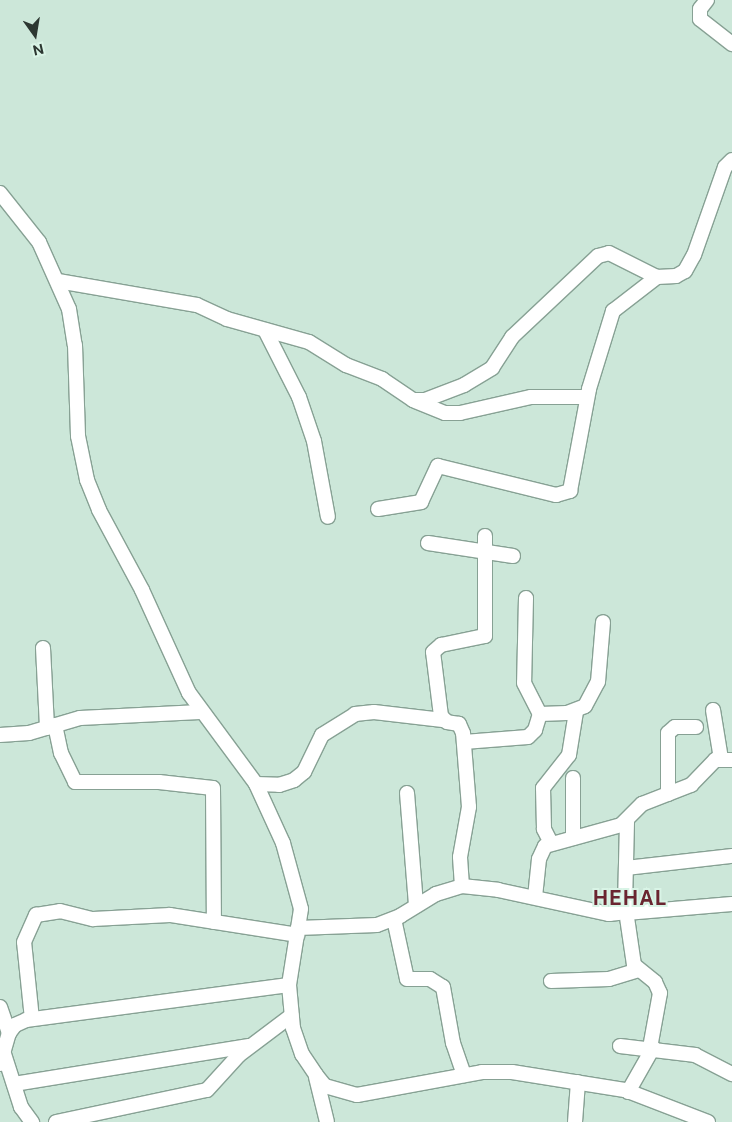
<!DOCTYPE html>
<style>
body{margin:0}
#map{position:relative;width:732px;height:1122px;overflow:hidden;background:#cce7d9;font-family:"Public Sans",sans-serif}
div>[style]{position:absolute}
.roads{filter:drop-shadow(1px 0 #87a194) drop-shadow(-1px 0 #87a194) drop-shadow(0 1px #87a194) drop-shadow(0 -1px #87a194)}
.minor>*{height:14px;margin:-7px;padding:0 7px;transform-origin:7px;border-radius:7px;background:#fff}
span{translate:-50% -50%;white-space:nowrap;text-align:center;line-height:1.15;-webkit-text-stroke:4px #d9f4e6;paint-order:stroke}
.district-label{font-size:20px;color:#6a2530;font-weight:700;letter-spacing:1px}
.north{position:absolute;left:10px;top:10px;width:50px;height:50px;-webkit-text-stroke:4px #d9f4e6;paint-order:stroke;rotate:167deg;font-size:14px;font-weight:700;line-height:20px;text-align:center;color:#2c3731}
.north::after{content:'';display:block;margin:auto;width:18px;height:22px;background:#2c3731;clip-path:polygon(50% 0,100% 100%,50% 72%,0 100%)}
</style>
<div id="map">
<div class="roads">
<div class="minor">
<i style="left:707px;top:0;width:11px;rotate:128deg"></i>
<i style="left:700px;top:9px;width:10px;rotate:90deg"></i>
<i style="left:700px;top:19px;width:41px;rotate:38deg"></i>
<i style="left:0;top:193px;width:63px;rotate:51.5deg"></i>
<i style="left:39px;top:242px;width:73px;rotate:65.9deg"></i>
<i style="left:69px;top:309px;width:36px;rotate:81deg"></i>
<i style="left:75px;top:345px;width:91px;rotate:88.1deg"></i>
<i style="left:78px;top:436px;width:45px;rotate:78.4deg"></i>
<i style="left:87px;top:480px;width:32px;rotate:68deg"></i>
<i style="left:99px;top:510px;width:91px;rotate:61.7deg"></i>
<i style="left:142px;top:590px;width:113px;rotate:65.5deg"></i>
<i style="left:189px;top:693px;width:113px;rotate:53.6deg"></i>
<i style="left:256px;top:784px;width:65px;rotate:65.4deg"></i>
<i style="left:283px;top:843px;width:68px;rotate:74.7deg"></i>
<i style="left:301px;top:909px;width:77px;rotate:99deg"></i>
<i style="left:289px;top:985px;width:43px;rotate:84.7deg"></i>
<i style="left:293px;top:1028px;width:28px;rotate:71deg"></i>
<i style="left:302px;top:1054px;width:25px;rotate:56deg"></i>
<i style="left:316px;top:1075px;width:14px;rotate:51deg"></i>
<i style="left:325px;top:1086px;width:33px;rotate:16deg"></i>
<i style="left:357px;top:1095px;width:127px;rotate:-10.4deg"></i>
<i style="left:482px;top:1072px;width:30px"></i>
<i style="left:512px;top:1072px;width:114px;rotate:9.1deg"></i>
<i style="left:625px;top:1090px;width:89px;rotate:21.1deg"></i>
<i style="left:58px;top:281px;width:141px;rotate:9.8deg"></i>
<i style="left:197px;top:305px;width:33px;rotate:25deg"></i>
<i style="left:227px;top:319px;width:85px;rotate:15.7deg"></i>
<i style="left:309px;top:342px;width:44px;rotate:31.9deg"></i>
<i style="left:346px;top:365px;width:39px;rotate:21deg"></i>
<i style="left:382px;top:379px;width:37px;rotate:34deg"></i>
<i style="left:413px;top:400px;width:12px"></i>
<i style="left:425px;top:400px;width:42px;rotate:-21deg"></i>
<i style="left:464px;top:385px;width:33px;rotate:-31deg"></i>
<i style="left:492px;top:368px;width:37px;rotate:-57deg"></i>
<i style="left:512px;top:337px;width:118px;rotate:-43.3deg"></i>
<i style="left:598px;top:256px;width:11px;rotate:-15deg"></i>
<i style="left:609px;top:253px;width:54px;rotate:26.6deg"></i>
<i style="left:657px;top:277px;width:19px;rotate:-3deg"></i>
<i style="left:676px;top:276px;width:10px;rotate:-29deg"></i>
<i style="left:685px;top:271px;width:18px;rotate:-61deg"></i>
<i style="left:694px;top:255px;width:93px;rotate:-70.6deg"></i>
<i style="left:725px;top:167px;width:10px;rotate:-45deg"></i>
<i style="left:265px;top:330px;width:75px;rotate:63.1deg"></i>
<i style="left:299px;top:397px;width:46px;rotate:71.2deg"></i>
<i style="left:314px;top:441px;width:77px;rotate:79.6deg"></i>
<i style="left:415px;top:401px;width:32px;rotate:22deg"></i>
<i style="left:445px;top:413px;width:15px"></i>
<i style="left:460px;top:413px;width:73px;rotate:-12.7deg"></i>
<i style="left:531px;top:397px;width:56px"></i>
<i style="left:378px;top:509px;width:44px;rotate:-9.2deg"></i>
<i style="left:421px;top:502px;width:40px;rotate:-65deg"></i>
<i style="left:438px;top:466px;width:122px;rotate:13.8deg"></i>
<i style="left:556px;top:495px;width:15px;rotate:-16deg"></i>
<i style="left:570px;top:491px;width:104px;rotate:-79.4deg"></i>
<i style="left:589px;top:389px;width:82px;rotate:-72.9deg"></i>
<i style="left:613px;top:311px;width:56px;rotate:-37.7deg"></i>
<i style="left:428px;top:543px;width:86px;rotate:8.7deg"></i>
<i style="left:526px;top:598px;width:85px;rotate:91.3deg"></i>
<i style="left:524px;top:683px;width:35px;rotate:63deg"></i>
<i style="left:43px;top:648px;width:80px;rotate:87.1deg"></i>
<i style="left:713px;top:710px;width:50px;rotate:80.7deg"></i>
<i style="left:55px;top:725px;width:29px;rotate:78deg"></i>
<i style="left:61px;top:753px;width:32px;rotate:64deg"></i>
<i style="left:75px;top:782px;width:84px"></i>
<i style="left:159px;top:782px;width:54px;rotate:6.3deg"></i>
<i style="left:213px;top:788px;width:134px;rotate:89.6deg"></i>
<i style="left:0;top:735px;width:29px;rotate:-4deg"></i>
<i style="left:29px;top:733px;width:53px;rotate:-16.4deg"></i>
<i style="left:80px;top:718px;width:120px;rotate:-2.9deg"></i>
<i style="left:464px;top:742px;width:64px;rotate:-4.5deg"></i>
<i style="left:528px;top:737px;width:10px;rotate:-45deg"></i>
<i style="left:535px;top:730px;width:17px;rotate:-73deg"></i>
<i style="left:540px;top:714px;width:27px;rotate:-2deg"></i>
<i style="left:567px;top:713px;width:19px;rotate:-21deg"></i>
<i style="left:585px;top:706px;width:27px;rotate:-62deg"></i>
<i style="left:598px;top:682px;width:60px;rotate:-85.2deg"></i>
<i style="left:256px;top:784px;width:23px;rotate:2deg"></i>
<i style="left:279px;top:785px;width:16px;rotate:-18deg"></i>
<i style="left:294px;top:780px;width:13px;rotate:-39deg"></i>
<i style="left:304px;top:772px;width:41px;rotate:-64.1deg"></i>
<i style="left:322px;top:735px;width:39px;rotate:-32deg"></i>
<i style="left:355px;top:714px;width:19px;rotate:-6deg"></i>
<i style="left:374px;top:712px;width:69px;rotate:6.6deg"></i>
<i style="left:407px;top:793px;width:113px;rotate:85.4deg"></i>
<i style="left:668px;top:794px;width:61px;rotate:-90deg"></i>
<i style="left:668px;top:733px;width:9px;rotate:-41deg"></i>
<i style="left:675px;top:727px;width:21px"></i>
<i style="left:573px;top:838px;width:60px;rotate:-90deg"></i>
<i style="left:551px;top:843px;width:16px;rotate:-117deg"></i>
<i style="left:544px;top:829px;width:41px;rotate:-91.4deg"></i>
<i style="left:543px;top:788px;width:42px;rotate:-51.8deg"></i>
<i style="left:569px;top:755px;width:44px;rotate:-80.8deg"></i>
<i style="left:626px;top:868px;width:107px;rotate:-6.5deg"></i>
<i style="left:462px;top:886px;width:29px;rotate:-94deg"></i>
<i style="left:460px;top:857px;width:51px;rotate:-79.8deg"></i>
<i style="left:469px;top:807px;width:74px;rotate:-94.6deg"></i>
<i style="left:463px;top:733px;width:10px;rotate:-114deg"></i>
<i style="left:459px;top:724px;width:12px;rotate:-171deg"></i>
<i style="left:447px;top:722px;width:8px;rotate:-135deg"></i>
<i style="left:441px;top:716px;width:64px;rotate:-97.1deg"></i>
<i style="left:433px;top:652px;width:11px;rotate:-41deg"></i>
<i style="left:441px;top:645px;width:45px;rotate:-11.6deg"></i>
<i style="left:485px;top:636px;width:100px;rotate:-90deg"></i>
<i style="left:535px;top:897px;width:38px;rotate:-84deg"></i>
<i style="left:539px;top:859px;width:14px;rotate:-65deg"></i>
<i style="left:545px;top:846px;width:79px;rotate:-15.4deg"></i>
<i style="left:621px;top:825px;width:30px;rotate:-45deg"></i>
<i style="left:642px;top:804px;width:53px;rotate:-21.2deg"></i>
<i style="left:691px;top:785px;width:35px;rotate:-46deg"></i>
<i style="left:715px;top:760px;width:17px"></i>
<i style="left:625px;top:904px;width:62px;rotate:81.6deg"></i>
<i style="left:634px;top:965px;width:27px;rotate:39deg"></i>
<i style="left:655px;top:982px;width:12px;rotate:66deg"></i>
<i style="left:660px;top:993px;width:56px;rotate:100.3deg"></i>
<i style="left:626px;top:913px;width:106px;rotate:-4.9deg"></i>
<i style="left:394px;top:919px;width:61px;rotate:77.8deg"></i>
<i style="left:407px;top:979px;width:23px"></i>
<i style="left:430px;top:979px;width:15px;rotate:32deg"></i>
<i style="left:443px;top:987px;width:57px;rotate:79.9deg"></i>
<i style="left:453px;top:1043px;width:34px;rotate:71deg"></i>
<i style="left:298px;top:928px;width:79px;rotate:-2.2deg"></i>
<i style="left:377px;top:925px;width:25px;rotate:-21deg"></i>
<i style="left:400px;top:916px;width:42px;rotate:-31.4deg"></i>
<i style="left:436px;top:894px;width:27px;rotate:-17deg"></i>
<i style="left:462px;top:886px;width:36px;rotate:6deg"></i>
<i style="left:498px;top:890px;width:114px;rotate:12.2deg"></i>
<i style="left:609px;top:914px;width:9px;rotate:-6deg"></i>
<i style="left:618px;top:913px;width:11px;rotate:-52deg"></i>
<i style="left:625px;top:904px;width:84px;rotate:-88.6deg"></i>
<i style="left:551px;top:981px;width:58px;rotate:-2deg"></i>
<i style="left:609px;top:979px;width:30px;rotate:-17deg"></i>
<i style="left:0;top:1007px;width:28px;rotate:71deg"></i>
<i style="left:32px;top:1019px;width:77px;rotate:-95.9deg"></i>
<i style="left:24px;top:942px;width:30px;rotate:-66deg"></i>
<i style="left:36px;top:915px;width:24px;rotate:-9deg"></i>
<i style="left:60px;top:911px;width:34px;rotate:14deg"></i>
<i style="left:93px;top:919px;width:77px;rotate:-3deg"></i>
<i style="left:170px;top:915px;width:129px;rotate:8.9deg"></i>
<i style="left:620px;top:1046px;width:76px;rotate:6.8deg"></i>
<i style="left:695px;top:1055px;width:42px;rotate:27.2deg"></i>
<i style="left:4px;top:1054px;width:56px;rotate:72.2deg"></i>
<i style="left:21px;top:1107px;width:19px;rotate:54deg"></i>
<i style="left:0;top:1064px;width:32px;rotate:-74deg"></i>
<i style="left:9px;top:1033px;width:10px;rotate:-53deg"></i>
<i style="left:15px;top:1025px;width:12px;rotate:-24deg"></i>
<i style="left:26px;top:1020px;width:265px;rotate:-7.6deg"></i>
<i style="left:316px;top:1077px;width:46px;rotate:76.3deg"></i>
<i style="left:14px;top:1084px;width:238px;rotate:-9.2deg"></i>
<i style="left:628px;top:1092px;width:51px;rotate:-60.4deg"></i>
<i style="left:56px;top:1122px;width:154px;rotate:-12deg"></i>
<i style="left:207px;top:1090px;width:47px;rotate:-47.6deg"></i>
<i style="left:239px;top:1055px;width:66px;rotate:-37deg"></i>
<i style="left:575px;top:1122px;width:40px;rotate:-85.7deg"></i>
</div>
</div>
<div class="district-label">
<span style="left:630px;top:898px">HEHAL</span>
</div>
<div class="north">N</div>
</div>
